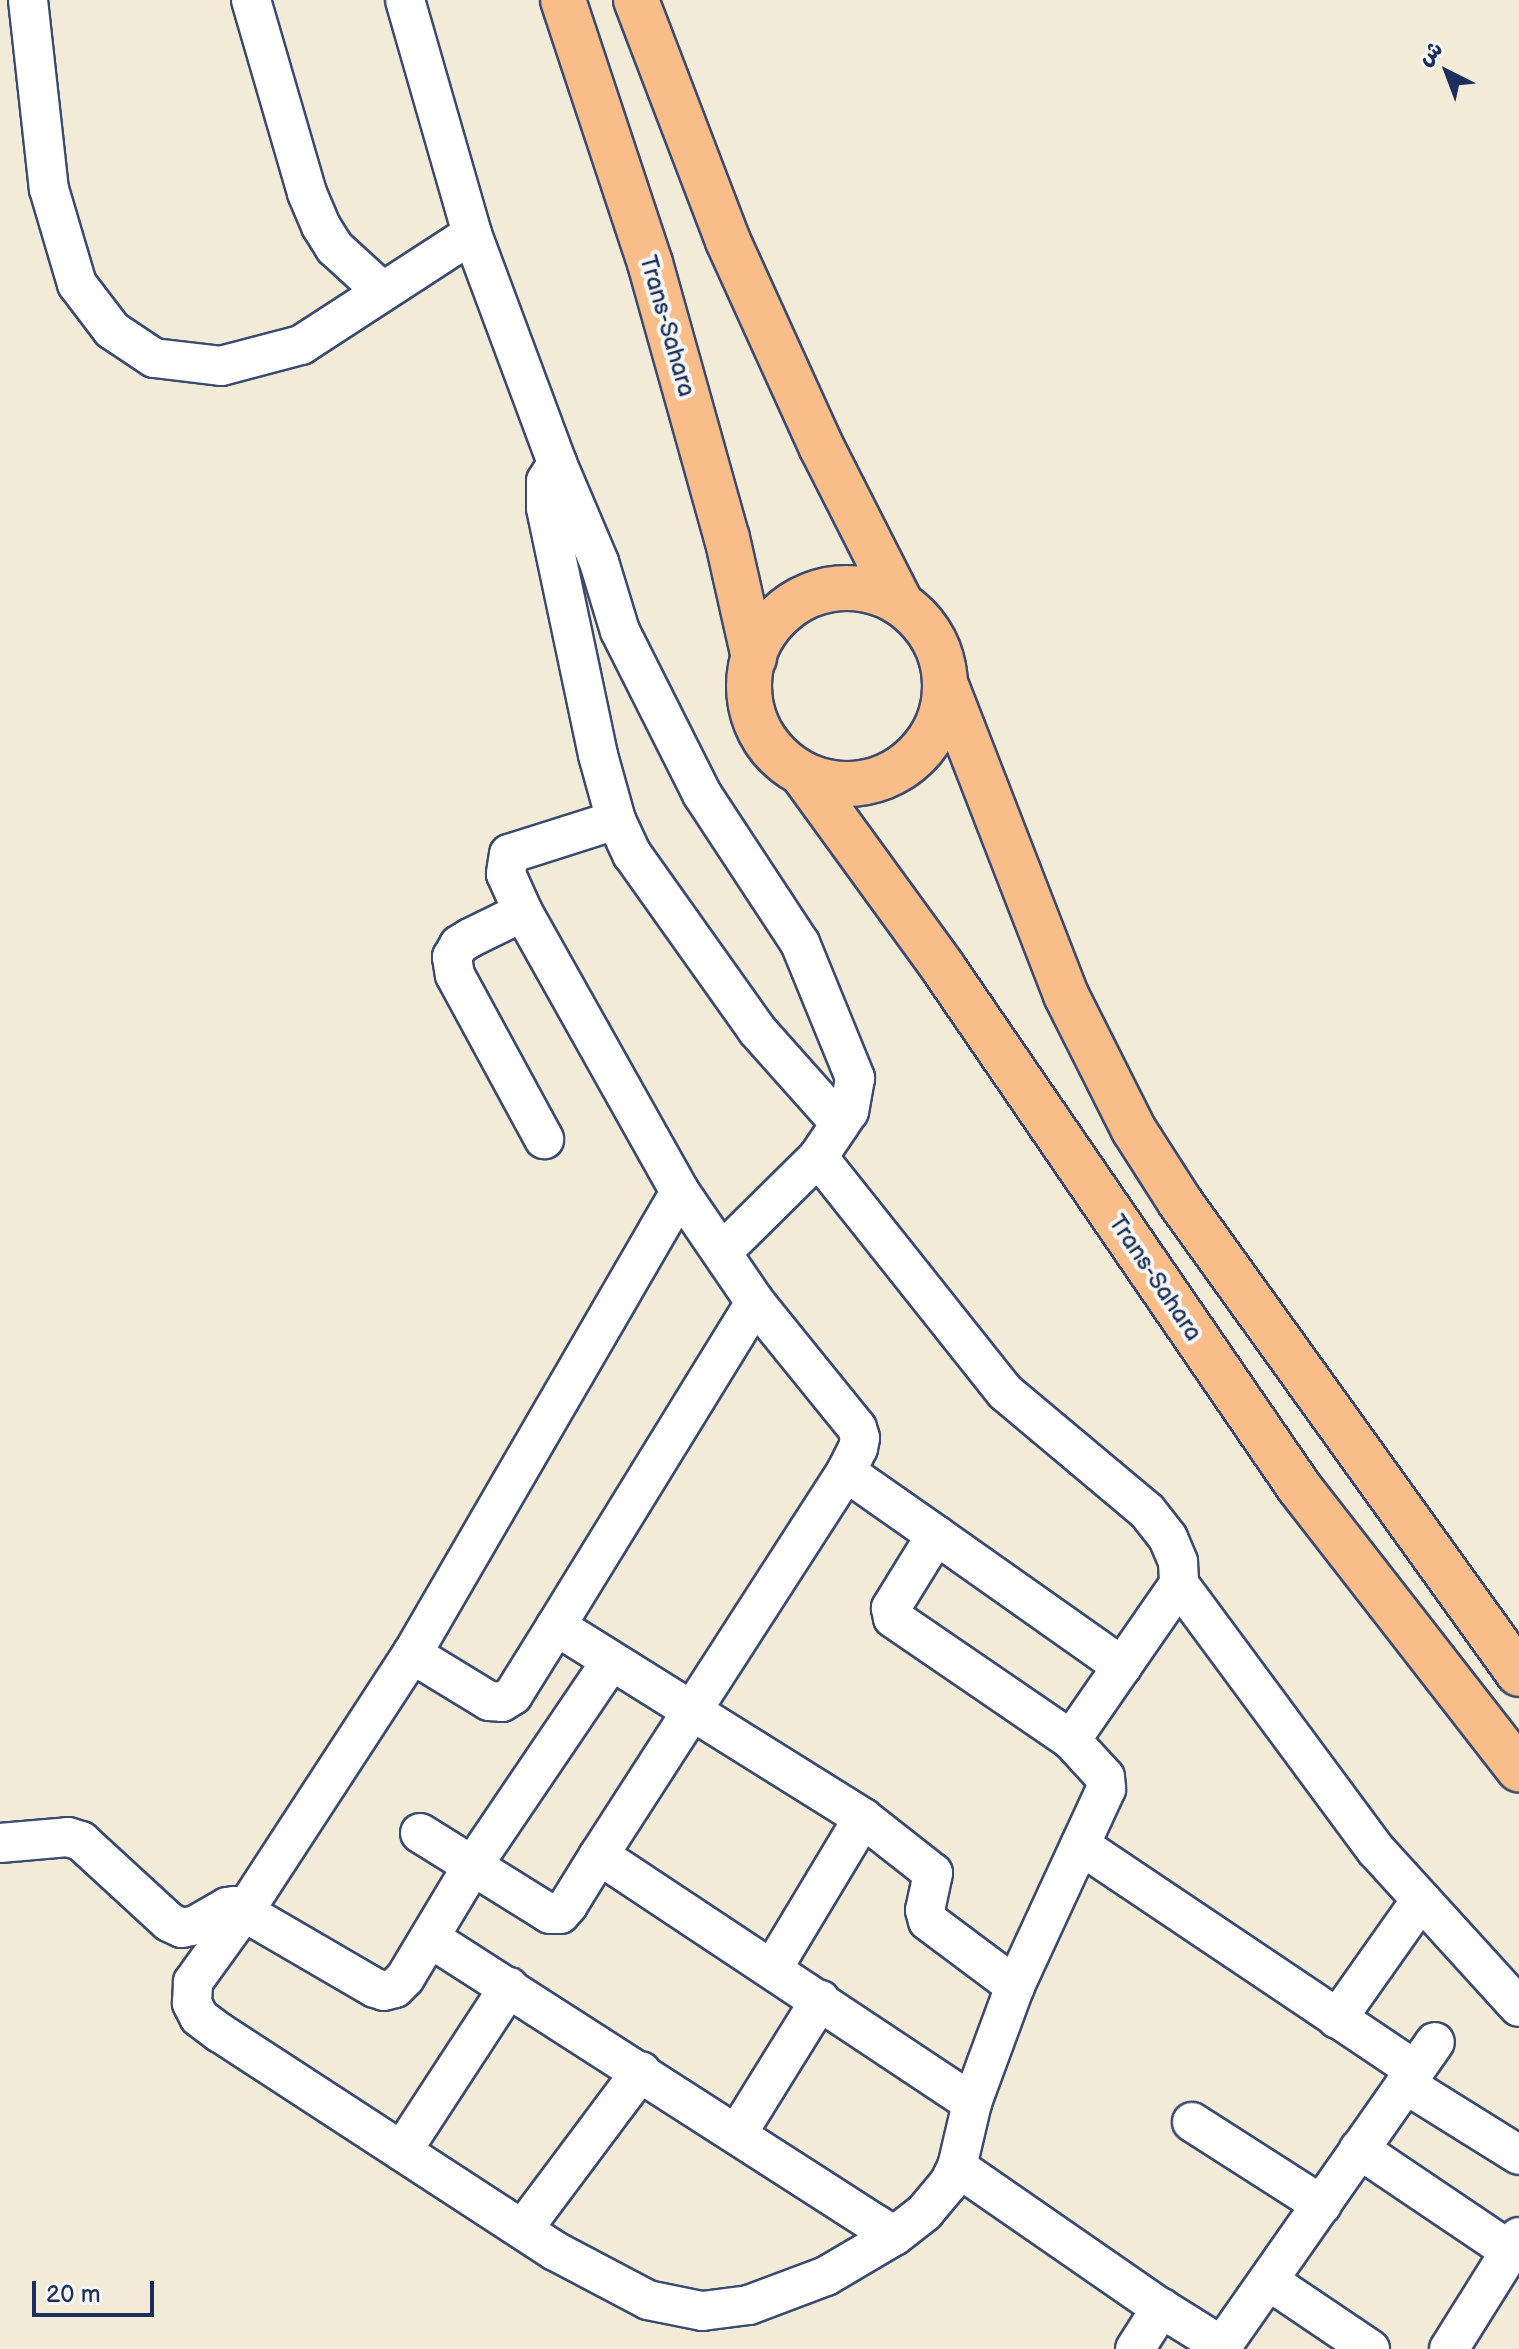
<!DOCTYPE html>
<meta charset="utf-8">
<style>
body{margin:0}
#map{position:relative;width:1519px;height:2349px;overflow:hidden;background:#f1ebd8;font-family:"Balsamiq Sans","Playpen Sans Arabic",sans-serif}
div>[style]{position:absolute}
.roads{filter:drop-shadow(2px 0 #3b4b70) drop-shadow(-2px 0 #3b4b70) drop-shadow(0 2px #3b4b70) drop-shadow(0 -2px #3b4b70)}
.minor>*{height:38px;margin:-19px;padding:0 19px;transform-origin:19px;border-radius:19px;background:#fff}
.trunk>*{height:44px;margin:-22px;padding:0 22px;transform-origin:22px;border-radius:22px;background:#f8bd89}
.trunk>.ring{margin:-22px;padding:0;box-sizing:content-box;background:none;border:44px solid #f8bd89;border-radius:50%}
span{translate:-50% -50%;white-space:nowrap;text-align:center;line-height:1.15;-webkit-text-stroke:8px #f6f6f2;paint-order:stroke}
.street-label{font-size:24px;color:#1b2f5e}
.north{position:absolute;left:1407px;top:32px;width:80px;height:80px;-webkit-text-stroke:6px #f6f6f2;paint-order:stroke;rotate:318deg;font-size:22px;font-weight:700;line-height:32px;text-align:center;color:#1b2f5e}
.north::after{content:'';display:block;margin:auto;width:28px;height:36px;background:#1b2f5e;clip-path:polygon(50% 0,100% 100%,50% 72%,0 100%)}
.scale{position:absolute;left:32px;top:2281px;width:122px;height:36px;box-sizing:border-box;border:4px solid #1b2f5e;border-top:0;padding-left:10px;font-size:24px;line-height:28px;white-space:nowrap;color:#1b2f5e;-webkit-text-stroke:6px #f6f6f2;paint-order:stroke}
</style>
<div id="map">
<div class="roads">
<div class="minor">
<i style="left:28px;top:0;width:190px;rotate:83.7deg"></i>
<i style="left:49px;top:189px;width:99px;rotate:73.6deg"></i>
<i style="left:77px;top:284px;width:58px;rotate:52.7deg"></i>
<i style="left:112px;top:330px;width:50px;rotate:33.7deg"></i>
<i style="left:154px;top:358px;width:67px;rotate:6.8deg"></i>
<i style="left:221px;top:366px;width:83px;rotate:-14.7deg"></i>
<i style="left:301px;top:345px;width:204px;rotate:-33deg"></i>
<i style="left:251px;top:0;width:201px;rotate:73.8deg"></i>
<i style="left:307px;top:193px;width:36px;rotate:67deg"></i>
<i style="left:321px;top:226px;width:26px;rotate:58deg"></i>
<i style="left:335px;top:248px;width:64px;rotate:42.5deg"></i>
<i style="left:405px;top:0;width:243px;rotate:74deg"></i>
<i style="left:472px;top:234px;width:244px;rotate:69.6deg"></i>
<i style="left:557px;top:463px;width:108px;rotate:67deg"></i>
<i style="left:599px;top:562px;width:72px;rotate:73.1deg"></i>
<i style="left:620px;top:631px;width:182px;rotate:63.3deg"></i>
<i style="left:702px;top:794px;width:178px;rotate:56.7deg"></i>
<i style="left:800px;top:943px;width:146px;rotate:67.8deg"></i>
<i style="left:855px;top:1078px;width:34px;rotate:100deg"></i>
<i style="left:849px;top:1111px;width:55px;rotate:124deg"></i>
<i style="left:818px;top:1157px;width:135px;rotate:135.3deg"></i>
<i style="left:557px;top:463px;width:21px;rotate:121deg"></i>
<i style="left:546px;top:481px;width:27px;rotate:90deg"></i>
<i style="left:546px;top:508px;width:252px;rotate:78.1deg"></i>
<i style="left:598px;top:755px;width:67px;rotate:74.5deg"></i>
<i style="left:616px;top:820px;width:38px;rotate:65deg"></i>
<i style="left:632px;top:854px;width:216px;rotate:54.6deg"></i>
<i style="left:757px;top:1030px;width:125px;rotate:48.3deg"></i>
<i style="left:616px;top:820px;width:112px;rotate:162.4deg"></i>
<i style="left:509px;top:854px;width:20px;rotate:99deg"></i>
<i style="left:506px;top:874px;width:42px;rotate:65.9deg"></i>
<i style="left:523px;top:912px;width:321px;rotate:60.7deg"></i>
<i style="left:680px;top:1192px;width:133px;rotate:55.7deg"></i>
<i style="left:755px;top:1302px;width:162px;rotate:51deg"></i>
<i style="left:857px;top:1428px;width:10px;rotate:73deg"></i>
<i style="left:860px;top:1438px;width:10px;rotate:101deg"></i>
<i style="left:858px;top:1448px;width:27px;rotate:117deg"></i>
<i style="left:846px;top:1472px;width:110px;rotate:35deg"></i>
<i style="left:936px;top:1535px;width:86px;rotate:121.7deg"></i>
<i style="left:891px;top:1608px;width:10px;rotate:79deg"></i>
<i style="left:893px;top:1618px;width:216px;rotate:34.4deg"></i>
<i style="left:1071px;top:1740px;width:50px;rotate:47.4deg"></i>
<i style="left:1105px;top:1777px;width:12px;rotate:85deg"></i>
<i style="left:1106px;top:1789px;width:217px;rotate:114.8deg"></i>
<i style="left:1015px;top:1986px;width:125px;rotate:110.2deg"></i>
<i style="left:972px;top:2103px;width:66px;rotate:103.2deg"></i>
<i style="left:957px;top:2167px;width:18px;rotate:117deg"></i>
<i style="left:949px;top:2183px;width:38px;rotate:130deg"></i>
<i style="left:925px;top:2212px;width:39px;rotate:142deg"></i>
<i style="left:894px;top:2236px;width:79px;rotate:149.5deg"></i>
<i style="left:826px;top:2276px;width:82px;rotate:159.4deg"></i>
<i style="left:749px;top:2305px;width:47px;rotate:172.7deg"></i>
<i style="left:702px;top:2311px;width:55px;rotate:-168.5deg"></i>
<i style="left:648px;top:2300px;width:105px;rotate:-152.2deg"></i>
<i style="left:555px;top:2251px;width:400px;rotate:-146.9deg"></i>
<i style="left:220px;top:2033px;width:26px;rotate:-143deg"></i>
<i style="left:199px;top:2017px;width:16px;rotate:-117deg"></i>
<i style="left:192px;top:2003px;width:21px;rotate:-87deg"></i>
<i style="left:193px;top:1982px;width:89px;rotate:-54.2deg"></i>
<i style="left:245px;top:1910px;width:306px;rotate:-56.9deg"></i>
<i style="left:412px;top:1654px;width:534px;rotate:-59.88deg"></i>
<i style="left:523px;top:912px;width:59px;rotate:153.9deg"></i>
<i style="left:470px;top:938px;width:13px;rotate:148deg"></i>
<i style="left:459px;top:945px;width:14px;rotate:120deg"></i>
<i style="left:452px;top:957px;width:18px;rotate:81deg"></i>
<i style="left:455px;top:975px;width:187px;rotate:61.5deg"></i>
<i style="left:818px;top:1157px;width:300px;rotate:51.5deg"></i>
<i style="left:1005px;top:1392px;width:185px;rotate:40deg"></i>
<i style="left:1147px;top:1511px;width:34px;rotate:52deg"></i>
<i style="left:1168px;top:1538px;width:26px;rotate:67deg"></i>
<i style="left:1178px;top:1562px;width:22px;rotate:87deg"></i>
<i style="left:1179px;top:1584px;width:190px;rotate:124.7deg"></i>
<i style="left:936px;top:1535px;width:228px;rotate:35.2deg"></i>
<i style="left:1179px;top:1584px;width:331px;rotate:53.5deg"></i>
<i style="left:1376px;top:1850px;width:212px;rotate:47.7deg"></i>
<i style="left:556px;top:1626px;width:380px;rotate:-58.4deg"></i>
<i style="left:412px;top:1654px;width:90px;rotate:31.4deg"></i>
<i style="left:489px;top:1701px;width:13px;rotate:4deg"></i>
<i style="left:502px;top:1702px;width:13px;rotate:-32deg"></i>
<i style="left:513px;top:1695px;width:81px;rotate:-58.1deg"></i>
<i style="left:556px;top:1626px;width:362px;rotate:32deg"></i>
<i style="left:863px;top:1818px;width:175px;rotate:121deg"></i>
<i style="left:863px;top:1818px;width:89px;rotate:38.2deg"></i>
<i style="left:933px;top:1873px;width:38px;rotate:102deg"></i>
<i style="left:925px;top:1910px;width:11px;rotate:75deg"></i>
<i style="left:928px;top:1921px;width:109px;rotate:36.8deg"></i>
<i style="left:420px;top:1833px;width:153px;rotate:31.9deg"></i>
<i style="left:550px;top:1914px;width:10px"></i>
<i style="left:560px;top:1914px;width:12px;rotate:-48deg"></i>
<i style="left:568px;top:1905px;width:59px;rotate:-58.2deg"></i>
<i style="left:599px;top:1855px;width:448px;rotate:33.6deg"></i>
<i style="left:0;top:1843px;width:68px;rotate:-5deg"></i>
<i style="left:68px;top:1837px;width:14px;rotate:17deg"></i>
<i style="left:81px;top:1841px;width:120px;rotate:42.6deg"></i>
<i style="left:169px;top:1922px;width:14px;rotate:25deg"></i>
<i style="left:182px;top:1928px;width:14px;rotate:-12deg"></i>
<i style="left:196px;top:1925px;width:36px;rotate:-30deg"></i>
<i style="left:227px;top:1907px;width:7px;rotate:-8deg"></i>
<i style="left:234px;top:1906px;width:163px;rotate:30.2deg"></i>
<i style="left:375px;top:1988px;width:9px;rotate:18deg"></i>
<i style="left:384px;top:1991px;width:11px;rotate:-15deg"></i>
<i style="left:395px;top:1988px;width:14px;rotate:-45deg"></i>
<i style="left:405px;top:1978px;width:132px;rotate:-59deg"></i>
<i style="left:473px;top:1865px;width:246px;rotate:-55.9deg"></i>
<i style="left:1080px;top:1845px;width:404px;rotate:33.9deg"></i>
<i style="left:599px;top:1855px;width:456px;rotate:-57.2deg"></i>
<i style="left:430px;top:1938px;width:551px;rotate:32.71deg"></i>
<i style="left:1337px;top:2019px;width:146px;rotate:-54.8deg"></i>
<i style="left:1405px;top:2084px;width:134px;rotate:31.9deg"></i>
<i style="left:1192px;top:2122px;width:154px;rotate:32.6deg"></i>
<i style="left:737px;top:2134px;width:158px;rotate:-58.2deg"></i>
<i style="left:1359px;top:2149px;width:182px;rotate:34deg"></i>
<i style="left:402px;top:2151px;width:196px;rotate:-56.9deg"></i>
<i style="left:957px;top:2167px;width:248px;rotate:34.7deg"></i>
<i style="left:1161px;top:2308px;width:72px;rotate:31.9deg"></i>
<i style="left:1222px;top:2346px;width:371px;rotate:-55deg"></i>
<i style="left:523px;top:2229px;width:197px;rotate:-53.2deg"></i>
<i style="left:1269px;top:2281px;width:122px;rotate:34deg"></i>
<i style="left:1135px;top:2349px;width:49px;rotate:-57.6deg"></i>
<i style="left:1449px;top:2349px;width:132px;rotate:-58deg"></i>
</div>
<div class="trunk">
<i style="left:563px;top:0;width:277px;rotate:71.7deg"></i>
<i style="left:650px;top:263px;width:286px;rotate:74.4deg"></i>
<i style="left:727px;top:538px;width:123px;rotate:77.3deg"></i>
<i style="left:636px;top:0;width:258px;rotate:69.1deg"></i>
<i style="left:728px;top:241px;width:225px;rotate:65.6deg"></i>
<i style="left:821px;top:446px;width:175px;rotate:63.1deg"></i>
<i class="ring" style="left:749px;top:588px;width:152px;height:152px"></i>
<i style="left:947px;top:688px;width:329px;rotate:68.8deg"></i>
<i style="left:1066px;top:995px;width:151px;rotate:63.3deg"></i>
<i style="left:1134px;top:1130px;width:85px;rotate:57.4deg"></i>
<i style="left:1180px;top:1202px;width:581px;rotate:54.31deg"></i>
<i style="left:804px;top:776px;width:238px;rotate:54deg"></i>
<i style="left:944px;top:969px;width:628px;rotate:55.58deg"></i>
<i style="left:1299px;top:1487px;width:358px;rotate:52.1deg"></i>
</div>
</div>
<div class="street-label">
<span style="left:667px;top:326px;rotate:74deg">Trans-Sahara</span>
<span style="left:1155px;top:1278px;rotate:56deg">Trans-Sahara</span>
</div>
<div class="north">ش</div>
<div class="scale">20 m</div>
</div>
